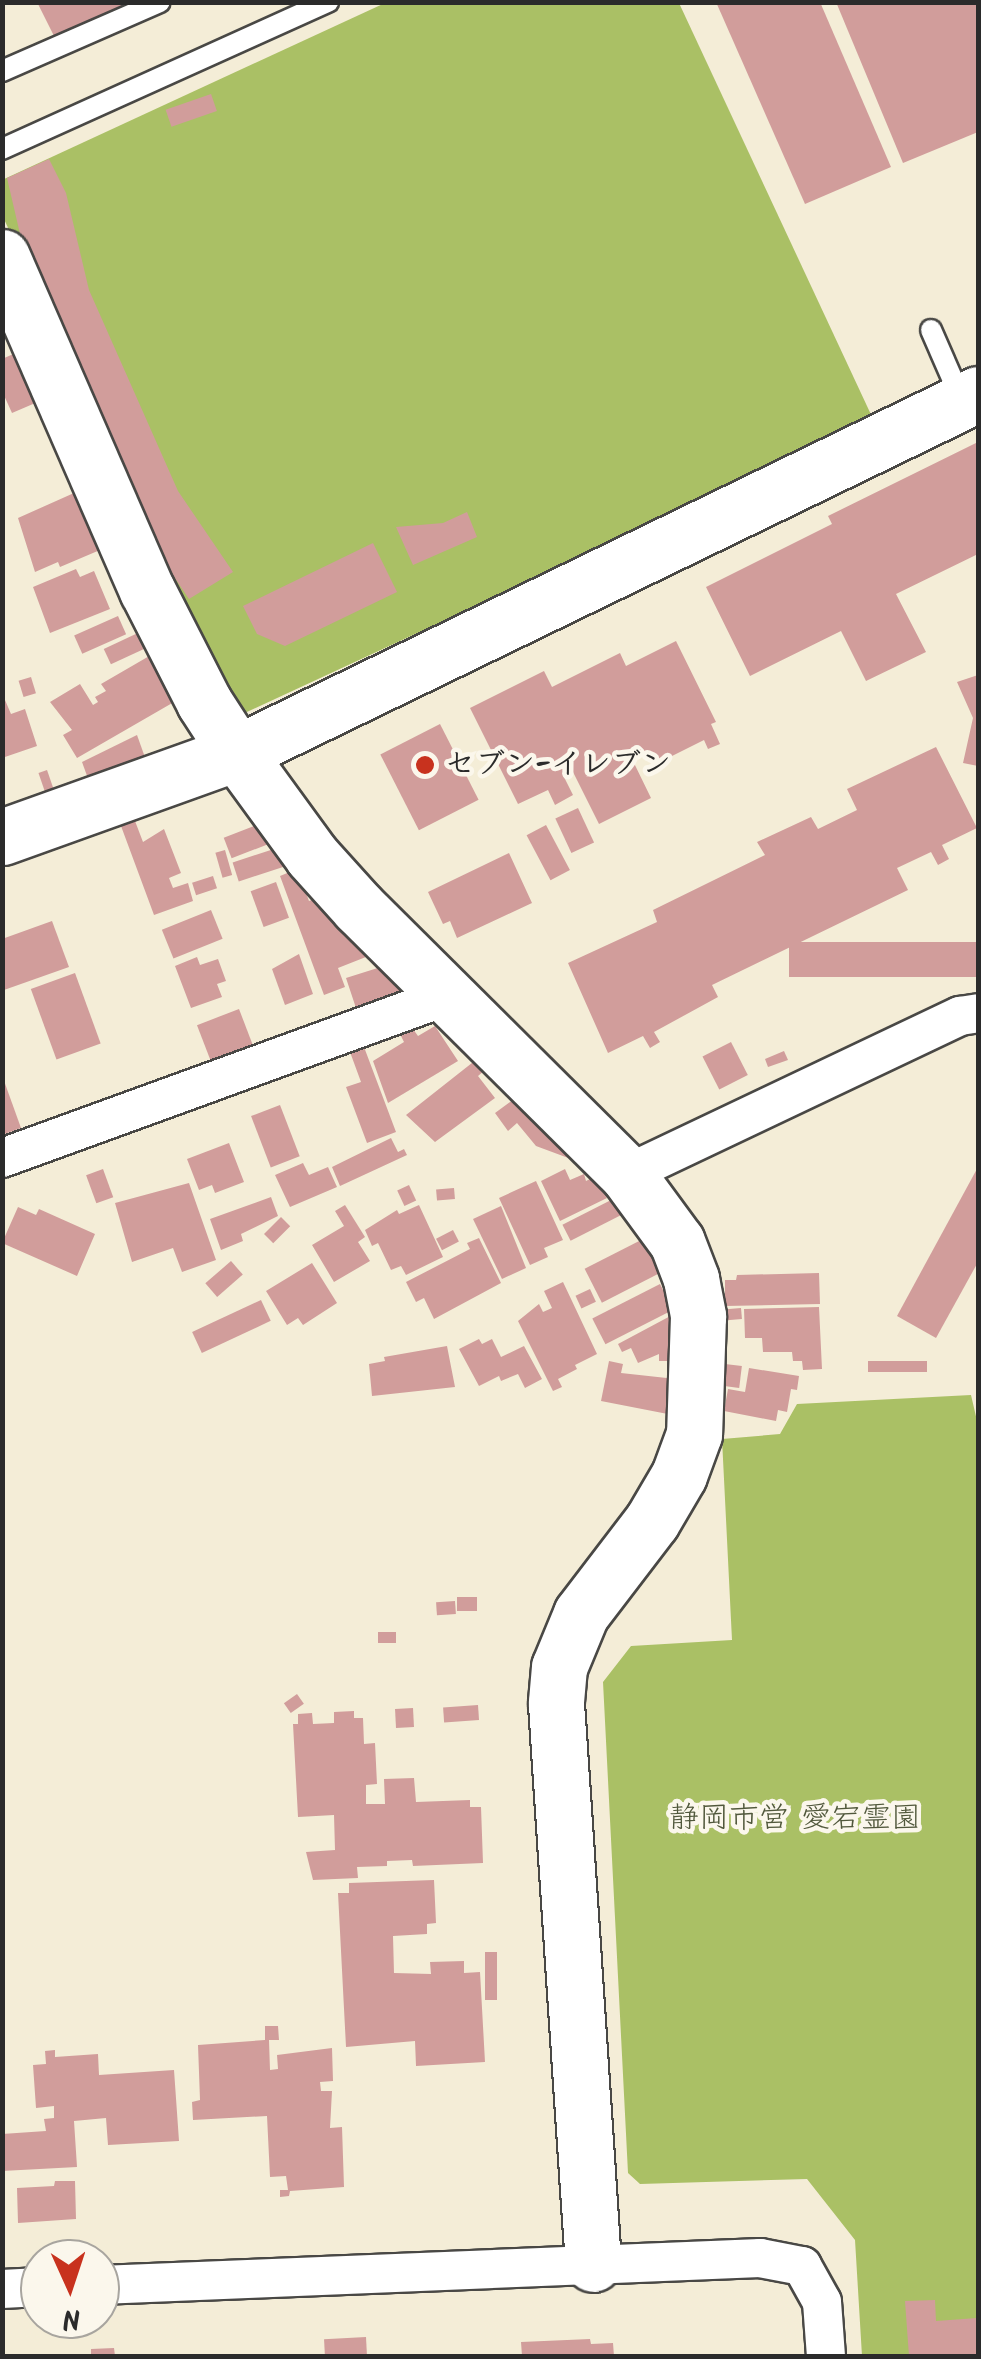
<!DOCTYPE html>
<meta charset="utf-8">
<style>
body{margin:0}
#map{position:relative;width:981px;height:2359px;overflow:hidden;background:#f4edd7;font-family:Kalam,"Klee One",sans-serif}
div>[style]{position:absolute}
.green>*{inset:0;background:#aac065}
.building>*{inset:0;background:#d19d9b;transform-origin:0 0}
.roads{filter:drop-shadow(2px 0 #494845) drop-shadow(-2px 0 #494845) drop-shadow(0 2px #494845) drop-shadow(0 -2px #494845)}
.lane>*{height:20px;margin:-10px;padding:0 10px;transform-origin:10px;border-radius:10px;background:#fff}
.street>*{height:38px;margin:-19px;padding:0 19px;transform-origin:19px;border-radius:19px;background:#fff}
.secondary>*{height:55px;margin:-27.5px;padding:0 27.5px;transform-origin:27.5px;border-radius:27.5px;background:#fff}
.dots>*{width:28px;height:28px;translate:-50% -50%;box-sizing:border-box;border:5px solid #fbf7ec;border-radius:50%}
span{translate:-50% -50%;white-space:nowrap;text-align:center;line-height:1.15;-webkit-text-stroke:9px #fbf7ec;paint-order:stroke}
.poi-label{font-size:30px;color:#2b2b2b;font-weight:700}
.left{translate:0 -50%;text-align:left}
.park-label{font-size:30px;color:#51583c}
.frame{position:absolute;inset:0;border:5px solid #2b2b2b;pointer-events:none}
.north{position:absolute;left:20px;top:2239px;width:100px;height:100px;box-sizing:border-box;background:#fbf7ec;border:2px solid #a8a59f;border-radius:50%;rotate:177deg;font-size:28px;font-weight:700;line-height:40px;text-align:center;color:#2b2b2b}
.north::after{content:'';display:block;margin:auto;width:35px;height:45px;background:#c8321e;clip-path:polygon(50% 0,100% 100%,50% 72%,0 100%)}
</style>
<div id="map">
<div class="green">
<i style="clip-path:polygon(385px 3px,679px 3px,874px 421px,236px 717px,3px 217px,2px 180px)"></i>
<i style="clip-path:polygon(971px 1395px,978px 1425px,978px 2356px,862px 2356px,855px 2240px,807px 2179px,640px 2184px,628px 2173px,603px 1682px,631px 1646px,732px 1640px,722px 1439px,780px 1434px,797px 1404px)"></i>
</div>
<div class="building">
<i style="clip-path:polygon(37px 2px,139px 2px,56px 40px)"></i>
<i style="clip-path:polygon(716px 2px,820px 2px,891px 167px,805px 204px)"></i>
<i style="clip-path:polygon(836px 2px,978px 2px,978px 132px,903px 163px)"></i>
<i style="left:211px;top:94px;width:18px;height:48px;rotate:71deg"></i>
<i style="clip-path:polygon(49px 159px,66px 193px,89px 290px,178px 491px,233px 572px,189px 599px,158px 553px,24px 251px,7px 178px)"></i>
<i style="clip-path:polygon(18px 352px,40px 401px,12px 413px,2px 391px,2px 359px)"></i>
<i style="clip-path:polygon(978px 442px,978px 554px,896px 594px,926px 652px,866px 681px,841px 631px,750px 676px,706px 587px,832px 524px,828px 516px)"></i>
<i style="clip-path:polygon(74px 493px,100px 550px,60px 567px,58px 562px,35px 572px,18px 518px)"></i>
<i style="clip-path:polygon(467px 512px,477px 537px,413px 565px,396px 527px,443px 523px)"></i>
<i style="clip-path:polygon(373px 543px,397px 592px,285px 646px,257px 634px,243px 606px)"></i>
<i style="clip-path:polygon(76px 569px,80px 577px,94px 571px,110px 609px,50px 633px,33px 587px)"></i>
<i style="left:118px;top:616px;width:20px;height:48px;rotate:66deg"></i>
<i style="left:140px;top:632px;width:17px;height:40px;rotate:65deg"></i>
<i style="clip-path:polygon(676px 641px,716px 722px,711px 724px,720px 744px,708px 749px,704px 740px,654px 765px,647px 751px,632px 759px,651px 798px,599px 824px,571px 768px,562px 773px,573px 795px,555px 805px,548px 790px,518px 804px,470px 708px,544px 671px,552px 687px,620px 653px,626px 666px)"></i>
<i style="clip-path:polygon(151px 655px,174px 702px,77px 758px,63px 735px,72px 730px,50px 702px,80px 684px,93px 705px,98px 702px,95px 697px,106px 691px,101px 684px)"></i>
<i style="clip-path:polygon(978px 675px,978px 766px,963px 763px,973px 718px,957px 682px)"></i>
<i style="left:31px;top:677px;width:17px;height:13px;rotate:73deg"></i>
<i style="clip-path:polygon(2px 693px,11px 714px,25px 709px,37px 746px,2px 758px)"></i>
<i style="left:440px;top:724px;width:85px;height:67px;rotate:63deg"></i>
<i style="clip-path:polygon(137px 735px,147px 763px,90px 784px,82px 762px)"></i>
<i style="clip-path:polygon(936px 747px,977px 828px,942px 845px,949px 859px,938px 865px,931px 852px,897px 868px,908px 890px,712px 985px,718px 997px,654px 1032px,660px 1042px,650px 1048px,643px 1036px,608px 1053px,568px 963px,657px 922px,653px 910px,765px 855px,757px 842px,811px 817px,818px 829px,857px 810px,847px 789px)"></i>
<i style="left:47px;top:770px;width:28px;height:9px;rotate:71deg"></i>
<i style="left:578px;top:808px;width:38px;height:25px;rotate:65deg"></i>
<i style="clip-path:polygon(135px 821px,143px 842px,164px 829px,181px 873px,169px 878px,173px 888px,188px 883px,193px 901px,154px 915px,121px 826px)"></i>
<i style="left:262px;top:823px;width:22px;height:41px;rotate:69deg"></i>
<i style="left:546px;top:825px;width:51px;height:22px;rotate:62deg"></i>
<i style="left:283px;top:846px;width:20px;height:53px;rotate:72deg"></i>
<i style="left:225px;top:850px;width:26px;height:10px;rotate:74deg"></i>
<i style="clip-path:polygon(509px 853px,532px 903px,457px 938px,450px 921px,443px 924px,428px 892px)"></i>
<i style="clip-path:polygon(297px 869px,309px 901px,319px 897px,376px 953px,338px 968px,345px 987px,324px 995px,280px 876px)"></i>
<i style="left:213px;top:876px;width:13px;height:22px;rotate:72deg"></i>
<i style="left:276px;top:882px;width:38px;height:27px;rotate:70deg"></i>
<i style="left:211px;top:910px;width:31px;height:53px;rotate:68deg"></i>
<i style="clip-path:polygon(52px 921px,69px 967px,4px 990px,2px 939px)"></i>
<i style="left:978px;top:942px;width:35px;height:189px;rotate:90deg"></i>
<i style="clip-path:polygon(299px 954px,313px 994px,285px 1005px,272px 969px)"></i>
<i style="clip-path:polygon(197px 957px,200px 965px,218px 959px,226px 981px,217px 984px,222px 997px,191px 1008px,175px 966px)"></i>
<i style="clip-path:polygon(384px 966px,390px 981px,402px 978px,406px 991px,356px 1008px,346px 978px)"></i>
<i style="left:75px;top:973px;width:75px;height:47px;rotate:70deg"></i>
<i style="left:239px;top:1009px;width:39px;height:45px;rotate:69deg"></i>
<i style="clip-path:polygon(435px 1026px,458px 1061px,388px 1103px,373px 1061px,404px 1042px,401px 1036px,413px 1029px,418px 1036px)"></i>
<i style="left:731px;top:1042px;width:37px;height:32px;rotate:63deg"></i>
<i style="clip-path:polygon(364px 1047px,396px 1132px,367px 1143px,346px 1087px,361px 1082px,350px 1052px)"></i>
<i style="clip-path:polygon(784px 1051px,788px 1060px,768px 1067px,765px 1059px)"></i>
<i style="clip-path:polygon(477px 1059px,485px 1070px,478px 1076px,495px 1098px,435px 1142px,406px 1115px)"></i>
<i style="clip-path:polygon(3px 1078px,21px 1128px,2px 1135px,2px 1079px)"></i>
<i style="clip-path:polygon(521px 1094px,578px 1152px,571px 1159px,536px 1146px,517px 1123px,508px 1131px,495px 1113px)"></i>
<i style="left:280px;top:1105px;width:55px;height:31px;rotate:69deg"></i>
<i style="clip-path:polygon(391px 1138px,398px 1152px,404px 1149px,407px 1155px,340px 1186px,332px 1167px)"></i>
<i style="clip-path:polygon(229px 1143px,244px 1182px,215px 1193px,212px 1185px,199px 1190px,187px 1159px)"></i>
<i style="clip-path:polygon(303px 1163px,309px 1175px,328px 1167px,337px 1187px,290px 1207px,275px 1175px)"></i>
<i style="clip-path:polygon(978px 1167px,978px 1262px,936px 1338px,897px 1316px)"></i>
<i style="left:103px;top:1169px;width:30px;height:18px;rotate:70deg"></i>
<i style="clip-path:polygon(565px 1169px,570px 1180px,584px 1174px,586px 1181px,592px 1178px,596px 1185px,606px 1181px,613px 1189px,605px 1193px,607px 1198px,560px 1221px,541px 1181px)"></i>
<i style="clip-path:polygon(536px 1181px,563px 1240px,544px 1248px,548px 1257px,530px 1265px,499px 1198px)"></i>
<i style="clip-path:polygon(189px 1183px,216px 1260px,182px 1272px,173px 1248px,132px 1262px,115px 1203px)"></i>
<i style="left:409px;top:1185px;width:17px;height:13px;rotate:65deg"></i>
<i style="left:454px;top:1188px;width:11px;height:18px;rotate:85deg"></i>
<i style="clip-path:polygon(271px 1197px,278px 1216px,241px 1234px,243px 1241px,221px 1250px,210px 1219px)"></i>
<i style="left:615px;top:1198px;width:18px;height:59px;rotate:63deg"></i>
<i style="clip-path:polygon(345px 1205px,365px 1237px,358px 1242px,370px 1261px,334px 1282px,312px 1245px,344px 1226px,335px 1211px)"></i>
<i style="clip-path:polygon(419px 1205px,443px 1257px,406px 1275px,401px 1266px,391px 1270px,378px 1243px,372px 1246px,365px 1230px,397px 1210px,399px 1214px)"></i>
<i style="clip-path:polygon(501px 1206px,526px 1268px,502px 1279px,473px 1219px)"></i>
<i style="clip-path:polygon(18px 1207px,36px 1215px,39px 1209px,95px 1234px,77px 1276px,2px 1243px)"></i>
<i style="left:281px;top:1217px;width:13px;height:24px;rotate:45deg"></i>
<i style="left:453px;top:1230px;width:13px;height:19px;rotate:63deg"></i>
<i style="left:647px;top:1237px;width:38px;height:70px;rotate:63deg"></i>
<i style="clip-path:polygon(479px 1238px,501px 1283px,434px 1319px,424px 1298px,416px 1302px,406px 1282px,470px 1249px,467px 1243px)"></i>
<i style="left:231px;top:1261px;width:18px;height:34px;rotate:49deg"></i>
<i style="clip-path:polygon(312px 1263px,337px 1303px,303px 1325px,298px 1318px,287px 1325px,266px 1291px)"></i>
<i style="clip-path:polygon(819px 1273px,820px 1304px,725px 1306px,725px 1280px,736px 1280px,737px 1275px)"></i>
<i style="clip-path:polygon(563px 1282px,597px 1354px,575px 1365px,577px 1369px,558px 1379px,562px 1387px,553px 1391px,518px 1321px,539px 1304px,543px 1312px,552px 1308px,544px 1291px)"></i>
<i style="left:660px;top:1284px;width:29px;height:76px;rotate:63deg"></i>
<i style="left:590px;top:1289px;width:14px;height:16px;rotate:65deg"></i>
<i style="left:261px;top:1300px;width:23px;height:76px;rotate:65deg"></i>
<i style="clip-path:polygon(819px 1307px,822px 1369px,803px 1370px,802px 1361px,793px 1361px,792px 1352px,763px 1352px,762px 1338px,745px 1338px,744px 1309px)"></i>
<i style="left:741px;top:1308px;width:11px;height:15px;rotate:85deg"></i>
<i style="clip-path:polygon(676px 1313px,687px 1361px,659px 1361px,659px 1354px,638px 1363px,631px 1348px,622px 1352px,618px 1344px)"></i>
<i style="clip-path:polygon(479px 1339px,482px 1344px,492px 1339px,501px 1357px,524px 1346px,542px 1379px,525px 1388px,518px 1374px,501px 1381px,499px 1376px,479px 1386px,459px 1349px)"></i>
<i style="clip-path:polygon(447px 1346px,455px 1387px,372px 1396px,369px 1364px,385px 1361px,384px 1357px)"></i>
<i style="clip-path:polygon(609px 1361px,623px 1364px,621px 1373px,685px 1380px,678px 1416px,601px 1401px)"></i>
<i style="left:927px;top:1361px;width:11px;height:59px;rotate:90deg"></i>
<i style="left:725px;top:1364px;width:17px;height:22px;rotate:7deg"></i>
<i style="clip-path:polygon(749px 1368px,799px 1376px,797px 1390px,791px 1389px,787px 1412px,778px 1410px,776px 1421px,724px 1411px,728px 1389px,745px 1392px)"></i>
<i style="left:477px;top:1597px;width:14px;height:20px;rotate:90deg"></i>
<i style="left:455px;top:1601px;width:13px;height:19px;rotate:86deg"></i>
<i style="left:378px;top:1632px;width:18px;height:11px"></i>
<i style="left:297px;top:1694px;width:12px;height:16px;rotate:55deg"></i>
<i style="left:478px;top:1705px;width:15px;height:35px;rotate:86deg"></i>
<i style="left:413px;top:1708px;width:19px;height:18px;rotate:87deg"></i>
<i style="clip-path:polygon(354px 1711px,354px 1718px,363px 1718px,364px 1744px,375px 1743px,377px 1784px,366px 1785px,366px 1804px,385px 1804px,384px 1779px,414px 1778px,416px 1802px,470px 1800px,470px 1807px,481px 1807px,483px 1863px,413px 1866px,412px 1860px,387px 1861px,387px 1866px,357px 1867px,358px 1878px,313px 1880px,306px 1852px,335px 1850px,334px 1815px,298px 1817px,293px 1724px,298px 1724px,298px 1714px,312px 1713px,313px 1724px,334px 1723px,334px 1712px)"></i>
<i style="clip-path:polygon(434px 1880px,436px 1923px,427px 1924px,427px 1934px,393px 1936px,394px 1973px,431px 1974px,430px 1962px,464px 1961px,464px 1973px,480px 1972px,485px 2062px,416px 2066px,415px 2041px,346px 2047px,338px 1893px,349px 1893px,349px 1883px)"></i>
<i style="left:485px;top:1952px;width:12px;height:48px"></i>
<i style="clip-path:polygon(265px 2026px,278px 2026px,279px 2040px,269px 2040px,270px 2070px,278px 2069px,277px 2055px,332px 2048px,333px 2081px,320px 2082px,321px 2091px,332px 2091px,330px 2128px,342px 2127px,344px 2187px,290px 2191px,289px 2196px,280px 2197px,280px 2190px,288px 2190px,286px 2176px,270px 2177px,267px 2116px,193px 2120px,192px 2102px,200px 2100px,198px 2045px,265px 2040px)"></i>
<i style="clip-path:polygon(55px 2050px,55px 2057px,98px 2054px,99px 2075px,174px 2070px,179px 2141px,108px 2145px,106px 2118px,74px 2121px,77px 2167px,2px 2171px,2px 2134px,46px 2131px,44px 2119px,54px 2118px,54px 2106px,36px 2108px,33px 2065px,46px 2064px,45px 2051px)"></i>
<i style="clip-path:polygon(55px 2181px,75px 2181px,76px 2219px,18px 2223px,17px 2188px,54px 2186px)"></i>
<i style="clip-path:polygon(935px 2300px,936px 2321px,977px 2318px,978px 2356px,909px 2356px,905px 2301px)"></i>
<i style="left:366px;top:2337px;width:19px;height:42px;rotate:87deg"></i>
<i style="clip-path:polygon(590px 2339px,591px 2344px,613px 2343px,614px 2356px,522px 2356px,521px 2342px)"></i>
<i style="clip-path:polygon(114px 2348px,115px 2356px,91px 2356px,91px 2349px)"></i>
</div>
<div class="roads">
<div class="lane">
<i style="left:2px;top:71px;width:172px;rotate:-23.6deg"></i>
<i style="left:2px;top:149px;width:358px;rotate:-24.3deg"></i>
<i style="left:931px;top:330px;width:77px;rotate:66.4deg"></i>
</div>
<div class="street">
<i style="left:2px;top:1158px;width:475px;rotate:-20deg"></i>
<i style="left:627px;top:1174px;width:369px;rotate:-25.4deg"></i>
<i style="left:960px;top:1016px;width:18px;rotate:-9deg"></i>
<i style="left:100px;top:2285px;width:661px;rotate:-2.34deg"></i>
<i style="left:760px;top:2258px;width:43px;rotate:10.8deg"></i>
<i style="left:802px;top:2266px;width:41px;rotate:60.9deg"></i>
<i style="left:822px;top:2302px;width:54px;rotate:85.8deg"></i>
<i style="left:2px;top:2289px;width:38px;rotate:-3deg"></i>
</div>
<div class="secondary">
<i style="left:2px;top:257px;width:363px;rotate:66.5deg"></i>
<i style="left:147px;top:590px;width:126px;rotate:63deg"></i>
<i style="left:204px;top:702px;width:61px;rotate:57.1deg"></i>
<i style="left:237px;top:753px;width:127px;rotate:53.9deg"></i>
<i style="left:312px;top:856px;width:70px;rotate:47.9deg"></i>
<i style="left:359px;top:908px;width:378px;rotate:44.8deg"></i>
<i style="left:627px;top:1174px;width:84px;rotate:53.7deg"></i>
<i style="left:677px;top:1242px;width:40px;rotate:69deg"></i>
<i style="left:691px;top:1279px;width:38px;rotate:79deg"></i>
<i style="left:698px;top:1316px;width:118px;rotate:91.9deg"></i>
<i style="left:694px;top:1434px;width:44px;rotate:110.1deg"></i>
<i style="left:679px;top:1475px;width:53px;rotate:120.4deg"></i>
<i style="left:652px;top:1521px;width:117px;rotate:127.4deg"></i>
<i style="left:581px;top:1614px;width:57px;rotate:112.5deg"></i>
<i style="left:559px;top:1667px;width:37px;rotate:95deg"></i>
<i style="left:556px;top:1704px;width:561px;rotate:86.22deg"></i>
<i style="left:2px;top:837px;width:250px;rotate:-19.7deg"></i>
<i style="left:237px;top:753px;width:823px;rotate:-25.85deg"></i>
</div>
</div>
<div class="dots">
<i style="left:425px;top:765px;background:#c8321e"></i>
</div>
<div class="poi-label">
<span class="left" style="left:445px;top:765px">セブン-イレブン</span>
</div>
<div class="park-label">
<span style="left:795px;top:1819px">静岡市営 愛宕霊園</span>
</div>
<div class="frame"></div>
<div class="north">N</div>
</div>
